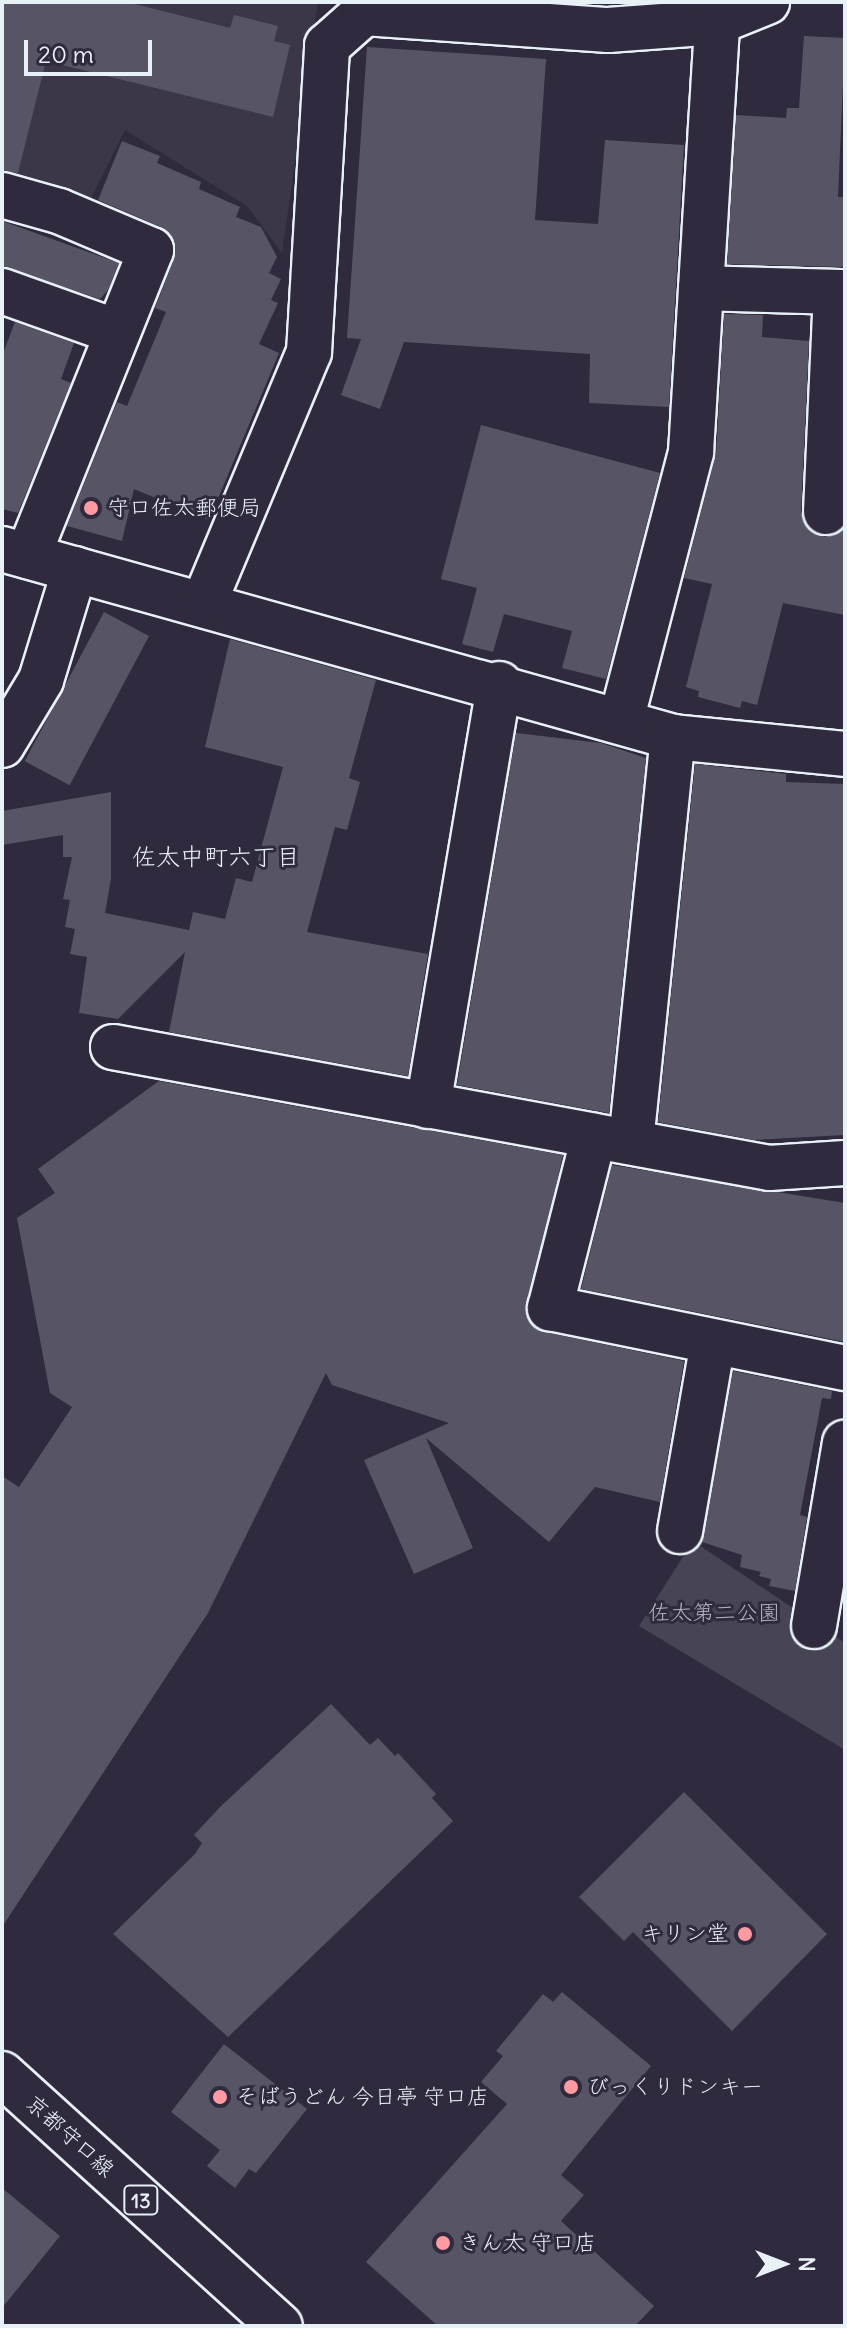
<!DOCTYPE html>
<meta charset="utf-8">
<style>
body{margin:0}
#map{position:relative;width:847px;height:2328px;overflow:hidden;background:#2f2a3d;font-family:Delius,"Klee One",sans-serif}
div>[style]{position:absolute}
.built>*{inset:0;background:#3b3749}
.green>*{inset:0;background:#464455}
.building>*{inset:0;background:#575565;transform-origin:0 0}
.roads{filter:drop-shadow(2px 0 #e8f1f8) drop-shadow(-2px 0 #e8f1f8) drop-shadow(0 2px #e8f1f8) drop-shadow(0 -2px #e8f1f8)}
.minor>*{height:44px;margin:-22px;padding:0 22px;transform-origin:22px;border-radius:22px;background:#2f2a3d}
.major>*{height:44px;margin:-22px;padding:0 22px;transform-origin:22px;border-radius:22px;background:#2f2a3d}
.dots>*{width:22px;height:22px;translate:-50% -50%;box-sizing:border-box;border:4px solid #2f2a3d;border-radius:50%}
span{translate:-50% -50%;white-space:nowrap;text-align:center;line-height:1.15;-webkit-text-stroke:6px #2f2a3d;paint-order:stroke}
.shield-label span{padding:2px 6px;background:#2f2a3d;border:2px solid;border-radius:6px;-webkit-text-stroke-width:0}
.shield-label{font-size:20px;color:#e8f1f8;font-weight:700}
.poi-label{font-size:22px;color:#e8f1f8}
.left{translate:0 -50%;text-align:left}
.right{translate:-100% -50%;text-align:right}
.park-label{font-size:22px;color:#afb4bf}
.street-label{font-size:22px;color:#e8f1f8}
.neighbourhood-label{font-size:24px;color:#e8f1f8}
.frame{position:absolute;inset:0;border:4px solid #e8f1f8;pointer-events:none}
.north{position:absolute;left:743px;top:2224px;width:80px;height:80px;-webkit-text-stroke:6px #2f2a3d;paint-order:stroke;rotate:90deg;font-size:22px;font-weight:700;line-height:32px;text-align:center;color:#e8f1f8}
.north::after{content:'';display:block;margin:auto;width:28px;height:36px;background:#e8f1f8;clip-path:polygon(50% 0,100% 100%,50% 72%,0 100%)}
.scale{position:absolute;left:24px;top:40px;width:128px;height:36px;box-sizing:border-box;border:4px solid #e8f1f8;border-top:0;padding-left:10px;font-size:24px;line-height:28px;white-space:nowrap;color:#e8f1f8;-webkit-text-stroke:6px #2f2a3d;paint-order:stroke}
</style>
<div id="map">
<div class="built">
<i style="clip-path:polygon(2px 2px,318px 2px,282px 253px,247px 206px,125px 130px,86px 208px,2px 184px)"></i>
</div>
<div class="green">
<i style="clip-path:polygon(693px 1541px,845px 1643px,845px 1750px,639px 1626px)"></i>
</div>
<div class="building">
<i style="clip-path:polygon(2px 2px,127px 2px,230px 28px,234px 15px,278px 26px,274px 41px,290px 45px,273px 117px,46px 61px,18px 173px,2px 171px)"></i>
<i style="clip-path:polygon(804px 36px,845px 38px,838px 197px,845px 197px,845px 267px,727px 264px,736px 115px,786px 118px,787px 108px,799px 108px)"></i>
<i style="clip-path:polygon(367px 47px,546px 59px,535px 220px,598px 224px,605px 140px,684px 145px,669px 407px,589px 403px,590px 354px,404px 342px,380px 409px,341px 395px,361px 339px,347px 338px)"></i>
<i style="clip-path:polygon(122px 141px,160px 156px,157px 163px,201px 182px,199px 189px,240px 207px,236px 217px,261px 227px,277px 257px,269px 273px,281px 279px,271px 300px,278px 303px,259px 344px,279px 353px,209px 520px,134px 489px,122px 541px,67px 526px,117px 402px,127px 406px,166px 312px,155px 308px,174px 259px,171px 236px,161px 227px,98px 200px)"></i>
<i style="clip-path:polygon(2px 221px,119px 263px,108px 290px,100px 299px,2px 267px)"></i>
<i style="clip-path:polygon(724px 314px,763px 315px,762px 337px,809px 341px,801px 512px,813px 533px,826px 537px,845px 528px,845px 615px,783px 603px,757px 705px,742px 701px,740px 708px,698px 697px,699px 691px,686px 687px,712px 584px,684px 578px,716px 454px)"></i>
<i style="clip-path:polygon(15px 322px,74px 343px,61px 379px,71px 383px,18px 513px,2px 509px,2px 356px)"></i>
<i style="clip-path:polygon(481px 425px,660px 473px,606px 679px,562px 668px,572px 631px,504px 614px,493px 652px,462px 644px,477px 588px,441px 579px)"></i>
<i style="left:104px;top:612px;width:51px;height:169px;rotate:28deg"></i>
<i style="clip-path:polygon(230px 639px,376px 680px,349px 778px,360px 782px,347px 830px,335px 827px,307px 932px,428px 954px,408px 1076px,169px 1032px,185px 952px,118px 1019px,79px 1013px,87px 957px,70px 954px,75px 929px,65px 927px,70px 900px,63px 899px,72px 857px,63px 857px,63px 835px,2px 845px,2px 811px,111px 792px,111px 879px,105px 913px,189px 930px,193px 912px,225px 919px,236px 878px,252px 882px,283px 767px,205px 747px)"></i>
<i style="clip-path:polygon(516px 733px,601px 743px,646px 758px,609px 1113px,457px 1085px)"></i>
<i style="clip-path:polygon(695px 764px,786px 774px,786px 782px,845px 784px,845px 1135px,754px 1140px,658px 1122px)"></i>
<i style="clip-path:polygon(159px 1081px,563px 1155px,526px 1314px,545px 1332px,684px 1361px,660px 1502px,595px 1487px,549px 1542px,426px 1438px,473px 1548px,414px 1574px,364px 1460px,449px 1423px,332px 1385px,326px 1373px,208px 1613px,2px 1927px,2px 1476px,19px 1487px,72px 1407px,50px 1393px,17px 1218px,55px 1193px,38px 1169px)"></i>
<i style="clip-path:polygon(612px 1165px,845px 1203px,845px 1342px,581px 1289px)"></i>
<i style="clip-path:polygon(733px 1371px,832px 1391px,831px 1399px,822px 1398px,800px 1515px,807px 1517px,795px 1591px,769px 1586px,771px 1579px,759px 1576px,761px 1572px,740px 1567px,742px 1555px,702px 1542px)"></i>
<i style="clip-path:polygon(331px 1704px,370px 1745px,378px 1738px,395px 1756px,398px 1753px,436px 1794px,432px 1798px,453px 1821px,228px 2037px,113px 1934px,195px 1854px,202px 1843px,194px 1835px,220px 1807px)"></i>
<i style="clip-path:polygon(684px 1792px,827px 1934px,732px 2031px,633px 1932px,624px 1941px,579px 1897px)"></i>
<i style="clip-path:polygon(562px 1992px,651px 2066px,561px 2175px,584px 2195px,561px 2221px,654px 2306px,635px 2326px,438px 2326px,366px 2262px,507px 2104px,481px 2082px,503px 2056px,496px 2051px,543px 1994px,553px 2002px)"></i>
<i style="clip-path:polygon(224px 2044px,307px 2109px,256px 2173px,249px 2169px,235px 2188px,207px 2166px,220px 2150px,171px 2112px)"></i>
<i style="clip-path:polygon(2px 2188px,60px 2236px,2px 2308px)"></i>
</div>
<div class="roads">
<div class="minor">
<i style="left:2px;top:195px;width:59px;rotate:15.7deg"></i>
<i style="left:59px;top:211px;width:100px;rotate:23deg"></i>
<i style="left:151px;top:250px;width:330px;rotate:111.9deg"></i>
<i style="left:701px;top:288px;width:144px;rotate:1.6deg"></i>
<i style="left:2px;top:291px;width:122px;rotate:19.6deg"></i>
<i style="left:826px;top:512px;width:220px;rotate:-87.4deg"></i>
<i style="left:2px;top:549px;width:697px;rotate:15.65deg"></i>
<i style="left:673px;top:737px;width:173px;rotate:5.6deg"></i>
<i style="left:204px;top:603px;width:272px;rotate:-67.3deg"></i>
<i style="left:309px;top:352px;width:307px;rotate:-86.6deg"></i>
<i style="left:327px;top:46px;width:50px;rotate:-41.7deg"></i>
<i style="left:364px;top:13px;width:245px;rotate:4deg"></i>
<i style="left:608px;top:30px;width:109px;rotate:-4.2deg"></i>
<i style="left:717px;top:22px;width:54px;rotate:-21.8deg"></i>
<i style="left:621px;top:721px;width:278px;rotate:-75.4deg"></i>
<i style="left:691px;top:452px;width:431px;rotate:-86.5deg"></i>
<i style="left:2px;top:745px;width:76px;rotate:-59deg"></i>
<i style="left:41px;top:680px;width:116px;rotate:-73deg"></i>
<i style="left:113px;top:1047px;width:667px;rotate:10.45deg"></i>
<i style="left:769px;top:1168px;width:76px;rotate:-3.8deg"></i>
<i style="left:428px;top:1106px;width:428px;rotate:-80.4deg"></i>
<i style="left:594px;top:1136px;width:178px;rotate:104.3deg"></i>
<i style="left:550px;top:1308px;width:301px;rotate:11.5deg"></i>
<i style="left:631px;top:1142px;width:407px;rotate:-84.1deg"></i>
<i style="left:680px;top:1531px;width:192px;rotate:-80.1deg"></i>
<i style="left:814px;top:1626px;width:186px;rotate:-80.4deg"></i>
</div>
<div class="major">
<i style="left:2px;top:2074px;width:375px;rotate:42.2deg"></i>
</div>
</div>
<div class="dots">
<i style="left:91px;top:508px;background:#ff9aa2"></i>
<i style="left:745px;top:1934px;background:#ff9aa2"></i>
<i style="left:571px;top:2087px;background:#ff9aa2"></i>
<i style="left:220px;top:2097px;background:#ff9aa2"></i>
<i style="left:443px;top:2243px;background:#ff9aa2"></i>
</div>
<div class="shield-label">
<span style="left:141px;top:2200px">13</span>
</div>
<div class="poi-label">
<span class="left" style="left:107px;top:508px">守口佐太郵便局</span>
<span class="right" style="left:729px;top:1934px">キリン堂</span>
<span class="left" style="left:587px;top:2087px">びっくりドンキー</span>
<span class="left" style="left:236px;top:2097px">そばうどん 今日亭 守口店</span>
<span class="left" style="left:459px;top:2243px">きん太 守口店</span>
</div>
<div class="park-label">
<span style="left:714px;top:1613px">佐太第二公園</span>
</div>
<div class="street-label">
<span style="left:70px;top:2136px;rotate:42deg">京都守口線</span>
</div>
<div class="neighbourhood-label">
<span style="left:216px;top:857px">佐太中町六丁目</span>
</div>
<div class="frame"></div>
<div class="north">N</div>
<div class="scale">20 m</div>
</div>
